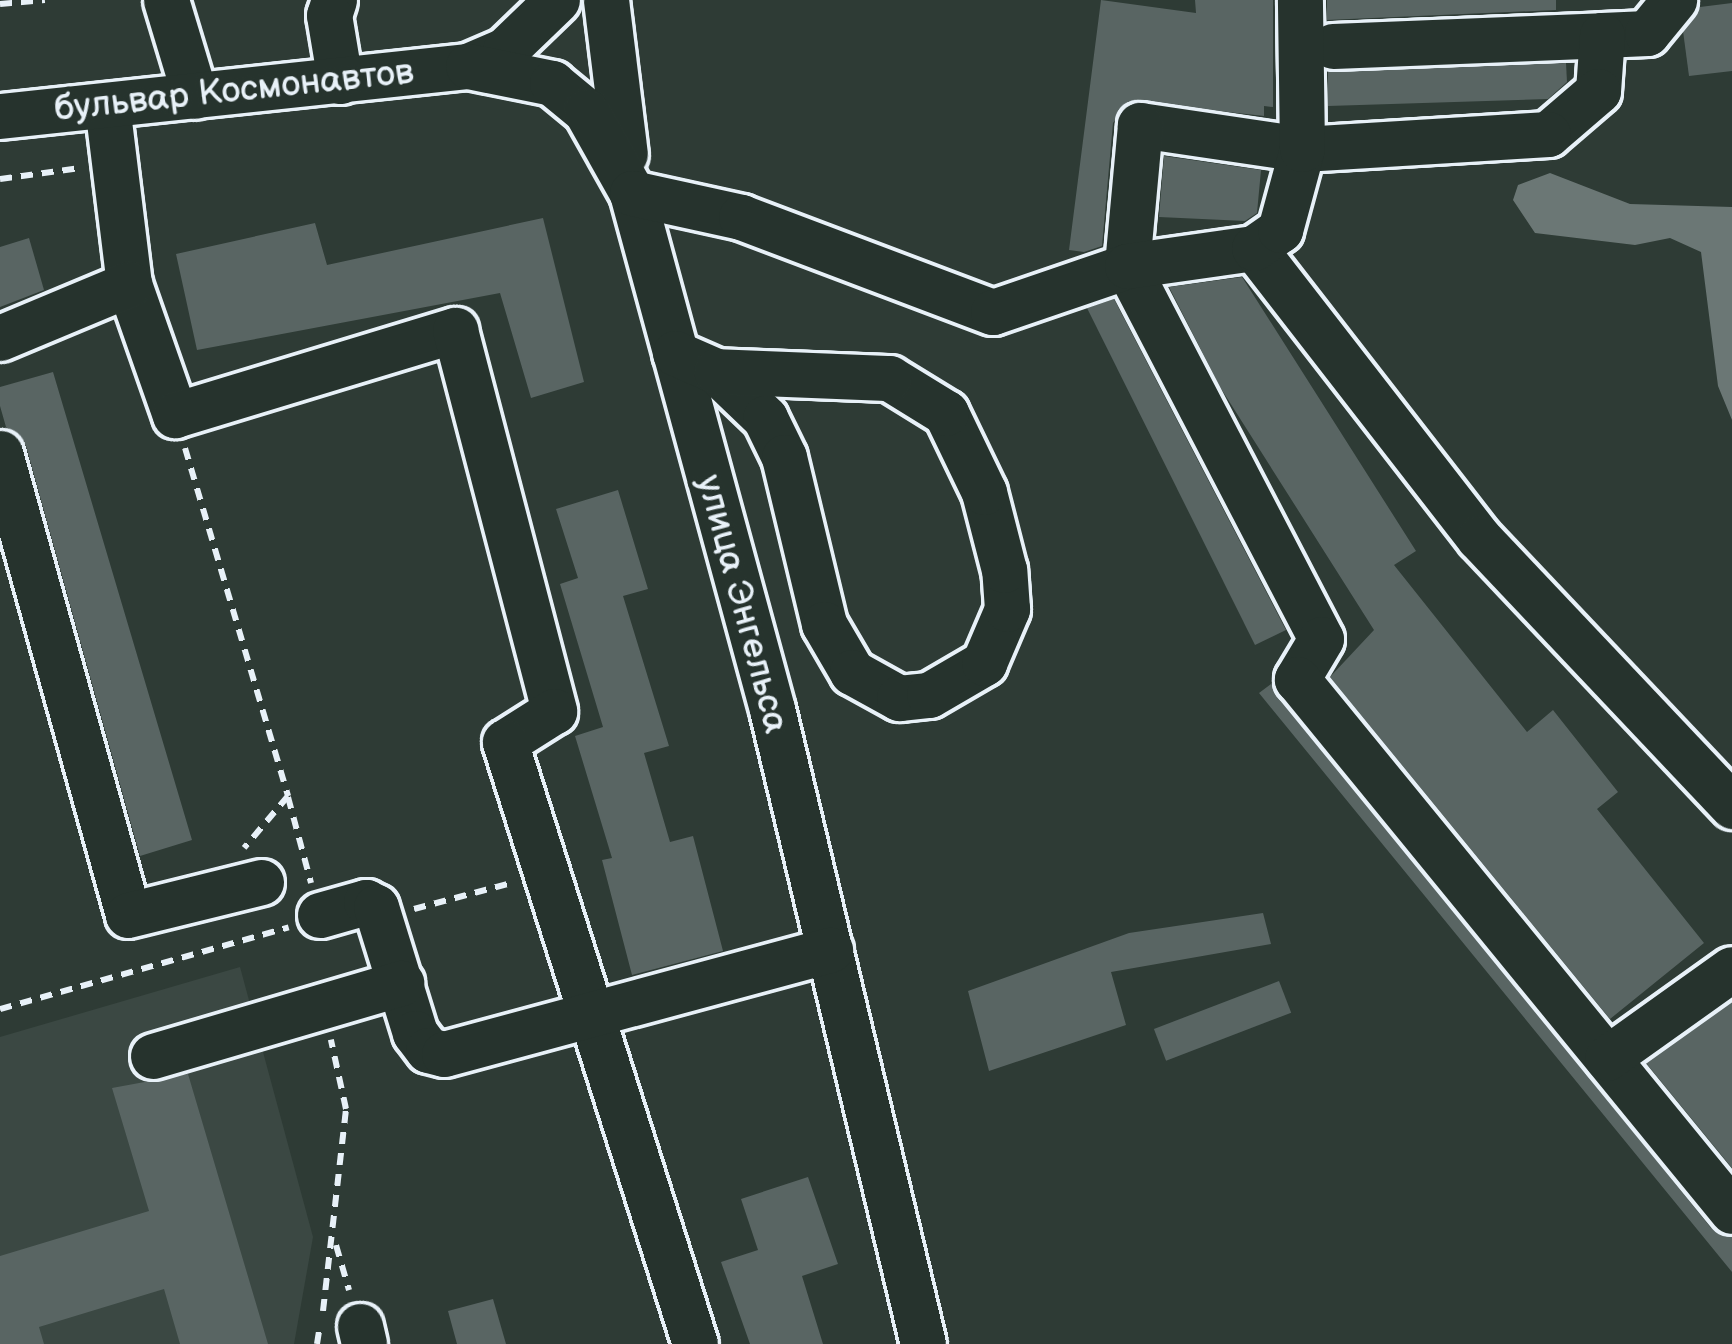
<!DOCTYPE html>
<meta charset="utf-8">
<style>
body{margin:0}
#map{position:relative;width:1732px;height:1344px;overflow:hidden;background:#2e3b35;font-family:"Balsamiq Sans",sans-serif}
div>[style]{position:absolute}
.built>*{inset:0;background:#3b4843}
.water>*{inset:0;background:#6b7775}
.building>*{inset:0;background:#596563;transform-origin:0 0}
.path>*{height:6px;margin-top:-3px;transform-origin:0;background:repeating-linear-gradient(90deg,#e8f1f8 0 12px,transparent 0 21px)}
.roads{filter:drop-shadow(3px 0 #e8f1f8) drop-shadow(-3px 0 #e8f1f8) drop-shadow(0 3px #e8f1f8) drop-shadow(0 -3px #e8f1f8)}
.minor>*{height:45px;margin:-22.5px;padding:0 22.5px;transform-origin:22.5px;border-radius:22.5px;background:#26332d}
span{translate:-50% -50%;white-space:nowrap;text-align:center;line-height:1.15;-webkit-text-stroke:9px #26332d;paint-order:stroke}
.street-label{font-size:36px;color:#e8f1f8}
</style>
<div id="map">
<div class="built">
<i style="clip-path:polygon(240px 967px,313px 1237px,294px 1344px,0 1344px,0 1037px)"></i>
</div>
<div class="water">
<i style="clip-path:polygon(1550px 173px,1630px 204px,1732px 207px,1732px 420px,1718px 386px,1701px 252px,1670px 238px,1635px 245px,1535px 233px,1513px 200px,1518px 185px)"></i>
</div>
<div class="building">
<i style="clip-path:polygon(1101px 0,1196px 13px,1195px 0,1273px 0,1273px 107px,1264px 106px,1264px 116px,1129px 101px,1113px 123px,1102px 246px,1084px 252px,1069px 250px)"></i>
<i style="clip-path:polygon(1327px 0,1556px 0,1556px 10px,1327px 20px)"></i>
<i style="clip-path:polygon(1732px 3px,1732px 71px,1689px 76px,1683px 31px,1700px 7px)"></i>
<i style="clip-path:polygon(1566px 63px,1567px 82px,1548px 99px,1328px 106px,1328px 72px)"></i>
<i style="clip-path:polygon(1164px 156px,1261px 170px,1257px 213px,1245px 221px,1159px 217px)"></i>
<i style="clip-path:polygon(543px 218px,584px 382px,531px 398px,500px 293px,197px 350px,176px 254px,315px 223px,327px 265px)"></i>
<i style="clip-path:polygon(29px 238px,44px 290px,0 307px,0 247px)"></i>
<i style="clip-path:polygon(1242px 277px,1416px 551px,1394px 565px,1527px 732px,1553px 710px,1618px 792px,1597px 809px,1704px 943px,1610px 1019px,1330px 677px,1374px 630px,1220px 387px,1169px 287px)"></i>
<i style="clip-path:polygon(1114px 299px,1286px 630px,1255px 645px,1087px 308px)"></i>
<i style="clip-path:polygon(53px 372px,192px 840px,140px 856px,26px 446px,6px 427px,0 406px,0 387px)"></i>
<i style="clip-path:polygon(618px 490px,648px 589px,623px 596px,669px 746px,644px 753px,670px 842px,693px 836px,723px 951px,632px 975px,602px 860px,612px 858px,575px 736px,603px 727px,560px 584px,578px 578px,556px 509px)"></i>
<i style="clip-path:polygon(1271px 684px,1711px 1228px,1732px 1237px,1732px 1272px,1259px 693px)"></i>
<i style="clip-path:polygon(1263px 913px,1271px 944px,1111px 972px,1126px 1025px,989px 1071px,968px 991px,1129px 933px)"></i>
<i style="left:1279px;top:981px;width:34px;height:134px;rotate:69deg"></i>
<i style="clip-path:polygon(1732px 1002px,1732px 1168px,1646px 1063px)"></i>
<i style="clip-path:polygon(188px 1074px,268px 1344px,180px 1344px,164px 1289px,39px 1327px,44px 1344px,0 1344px,0 1256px,149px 1211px,112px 1088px)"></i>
<i style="clip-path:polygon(808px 1177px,838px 1264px,802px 1276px,823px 1344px,750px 1344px,721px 1262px,758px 1250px,741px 1199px)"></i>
<i style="clip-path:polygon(493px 1299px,506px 1344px,457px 1344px,448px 1311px)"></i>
</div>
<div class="path">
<i style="left:0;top:4px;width:45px;rotate:-5.1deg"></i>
<i style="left:0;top:179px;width:81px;rotate:-7.8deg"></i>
<i style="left:185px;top:448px;width:363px;rotate:73.5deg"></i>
<i style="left:288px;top:796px;width:68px;rotate:130.2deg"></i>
<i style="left:288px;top:797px;width:89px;rotate:75deg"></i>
<i style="left:414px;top:909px;width:100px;rotate:-15deg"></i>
<i style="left:0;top:1009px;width:300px;rotate:-15.8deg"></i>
<i style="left:336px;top:1245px;width:47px;rotate:73.9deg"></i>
<i style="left:323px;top:1311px;width:203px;rotate:-83.5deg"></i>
<i style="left:346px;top:1109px;width:71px;rotate:-102.3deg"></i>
<i style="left:317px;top:1344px;width:20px;rotate:-81deg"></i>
</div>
<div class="roads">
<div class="minor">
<i style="left:166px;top:0;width:100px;rotate:73.2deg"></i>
<i style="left:334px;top:0;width:16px;rotate:108deg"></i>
<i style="left:329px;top:15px;width:67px;rotate:80.5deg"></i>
<i style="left:606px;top:0;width:155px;rotate:83deg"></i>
<i style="left:1602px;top:35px;width:45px;rotate:-2.5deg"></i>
<i style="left:1647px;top:33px;width:43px;rotate:-50.7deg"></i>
<i style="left:1333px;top:46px;width:269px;rotate:-2.3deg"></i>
<i style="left:1602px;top:35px;width:56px;rotate:94.1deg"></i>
<i style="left:1598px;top:91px;width:66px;rotate:139.3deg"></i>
<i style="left:1548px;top:134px;width:246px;rotate:176.5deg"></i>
<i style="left:1302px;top:149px;width:164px;rotate:-171.6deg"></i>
<i style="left:1140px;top:125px;width:142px;rotate:95.3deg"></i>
<i style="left:1127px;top:266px;width:420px;rotate:62.5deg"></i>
<i style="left:1321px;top:639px;width:47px;rotate:121deg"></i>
<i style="left:1297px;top:679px;width:687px;rotate:50.73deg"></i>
<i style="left:468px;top:66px;width:40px;rotate:-23.4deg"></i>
<i style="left:505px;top:50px;width:72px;rotate:-43.9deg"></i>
<i style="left:107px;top:105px;width:180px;rotate:83deg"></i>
<i style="left:129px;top:284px;width:139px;rotate:70.7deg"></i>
<i style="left:175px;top:415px;width:293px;rotate:-16.9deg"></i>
<i style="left:455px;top:330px;width:394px;rotate:75.4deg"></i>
<i style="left:554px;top:711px;width:58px;rotate:147.7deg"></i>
<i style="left:505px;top:742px;width:631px;rotate:72.48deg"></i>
<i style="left:0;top:116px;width:471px;rotate:-6.1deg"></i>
<i style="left:468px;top:66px;width:86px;rotate:11.4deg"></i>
<i style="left:552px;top:83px;width:44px;rotate:39.5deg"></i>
<i style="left:586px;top:111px;width:94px;rotate:60.7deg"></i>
<i style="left:632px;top:193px;width:535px;rotate:74.82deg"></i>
<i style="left:772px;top:709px;width:653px;rotate:76.62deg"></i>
<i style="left:632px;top:193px;width:112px;rotate:12.4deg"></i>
<i style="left:741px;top:217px;width:269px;rotate:20.7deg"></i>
<i style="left:993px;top:312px;width:142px;rotate:-18.9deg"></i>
<i style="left:1127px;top:266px;width:128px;rotate:-8.1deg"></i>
<i style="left:1254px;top:248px;width:367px;rotate:52.2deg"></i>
<i style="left:1479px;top:538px;width:369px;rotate:46.6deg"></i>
<i style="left:1254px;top:248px;width:32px;rotate:-35deg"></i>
<i style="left:1280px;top:230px;width:84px;rotate:-74.8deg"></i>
<i style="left:1302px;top:149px;width:149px;rotate:-90.8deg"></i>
<i style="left:0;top:338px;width:140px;rotate:-22.7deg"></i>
<i style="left:675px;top:353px;width:45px;rotate:23.7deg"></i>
<i style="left:716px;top:371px;width:68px;rotate:43.8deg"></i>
<i style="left:765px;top:418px;width:43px;rotate:64deg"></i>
<i style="left:784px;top:457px;width:172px;rotate:76.5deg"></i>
<i style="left:824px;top:624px;width:56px;rotate:59.7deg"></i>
<i style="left:852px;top:672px;width:54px;rotate:29deg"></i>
<i style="left:899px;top:698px;width:30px;rotate:-6deg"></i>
<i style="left:929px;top:695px;width:64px;rotate:-30.2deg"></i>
<i style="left:984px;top:663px;width:59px;rotate:-66.9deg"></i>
<i style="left:1007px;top:609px;width:39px;rotate:-94deg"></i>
<i style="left:1004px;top:570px;width:81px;rotate:-104.4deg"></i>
<i style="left:984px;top:492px;width:88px;rotate:-115.7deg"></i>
<i style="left:946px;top:413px;width:67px;rotate:-148.4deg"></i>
<i style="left:889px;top:378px;width:173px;rotate:-177.7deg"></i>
<i style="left:0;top:453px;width:479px;rotate:74.5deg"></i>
<i style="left:128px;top:915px;width:137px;rotate:-13.9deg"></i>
<i style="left:320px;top:915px;width:48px;rotate:-15.8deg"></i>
<i style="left:366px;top:902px;width:11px;rotate:27deg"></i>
<i style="left:376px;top:907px;width:132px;rotate:72.8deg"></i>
<i style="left:415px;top:1033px;width:21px;rotate:53deg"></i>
<i style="left:428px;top:1050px;width:16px;rotate:14deg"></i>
<i style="left:444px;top:1054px;width:400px;rotate:-15.1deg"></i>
<i style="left:153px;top:1056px;width:259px;rotate:-16.4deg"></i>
<i style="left:1607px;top:1058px;width:153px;rotate:-35.5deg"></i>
<i style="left:360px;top:1326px;width:18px;rotate:77deg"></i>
</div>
</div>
<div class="street-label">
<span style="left:234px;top:91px;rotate:-6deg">бульвар Космонавтов</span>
<span style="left:742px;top:604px;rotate:75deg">улица Энгельса</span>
</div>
</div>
